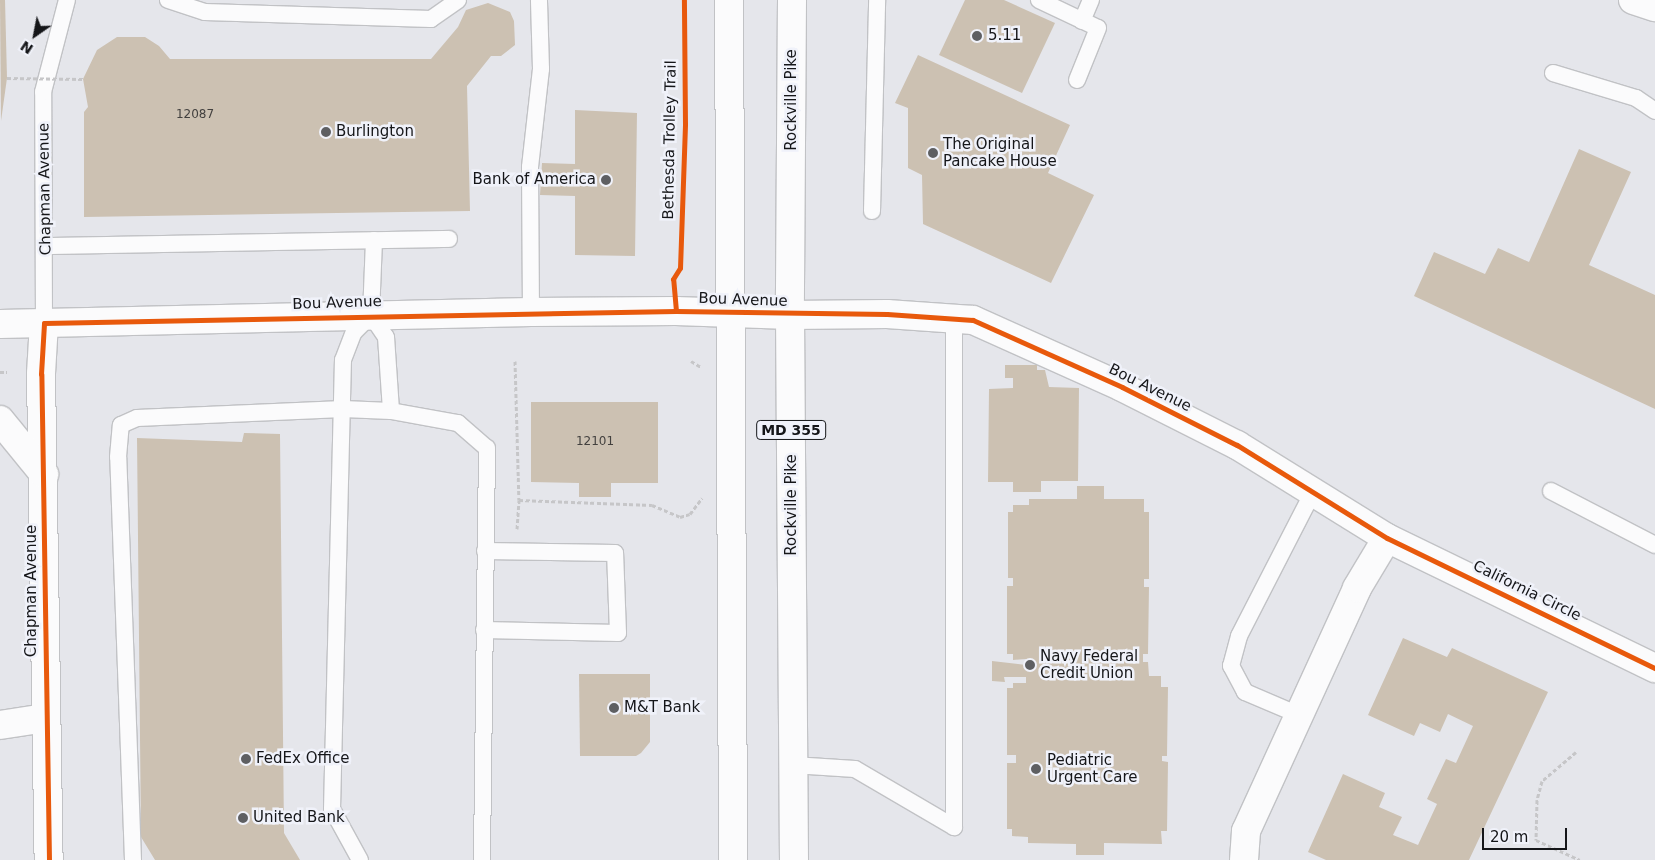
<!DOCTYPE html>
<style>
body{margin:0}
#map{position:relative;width:1655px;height:860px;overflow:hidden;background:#e5e6eb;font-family:"DejaVu Sans",sans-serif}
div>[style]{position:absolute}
.building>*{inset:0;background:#ccc1b2}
.path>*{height:3px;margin-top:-1.5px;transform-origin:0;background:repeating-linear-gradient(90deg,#c6c6c8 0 4px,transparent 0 6.5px)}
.roads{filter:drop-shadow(1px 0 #c1c2c5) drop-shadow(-1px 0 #c1c2c5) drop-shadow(0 1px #c1c2c5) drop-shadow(0 -1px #c1c2c5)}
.service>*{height:16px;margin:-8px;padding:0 8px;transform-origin:8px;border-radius:8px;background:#fbfbfc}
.minor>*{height:28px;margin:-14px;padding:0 14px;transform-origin:14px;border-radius:14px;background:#fbfbfc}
.tertiary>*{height:28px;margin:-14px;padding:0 14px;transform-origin:14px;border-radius:14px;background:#fbfbfc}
.primary>*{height:28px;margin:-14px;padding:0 14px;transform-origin:14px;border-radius:14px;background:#fbfbfc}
.path-bridge>*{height:3px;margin-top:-1.5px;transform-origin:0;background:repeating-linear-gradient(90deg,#c6c6c8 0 4px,transparent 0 6.5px)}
.cycleway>*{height:5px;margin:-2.5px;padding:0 2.5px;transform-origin:2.5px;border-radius:2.5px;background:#e8590c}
.dots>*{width:14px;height:14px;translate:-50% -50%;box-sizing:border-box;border:2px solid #f0f2fa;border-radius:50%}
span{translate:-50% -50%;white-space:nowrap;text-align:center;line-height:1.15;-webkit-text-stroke:5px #f0f2fa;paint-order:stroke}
.number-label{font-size:12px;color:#43413f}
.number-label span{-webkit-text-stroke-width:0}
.shield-label span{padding:1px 4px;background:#f0f2fa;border:1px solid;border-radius:4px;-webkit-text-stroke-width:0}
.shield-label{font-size:14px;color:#151619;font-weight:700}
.poi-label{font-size:15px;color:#151619}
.left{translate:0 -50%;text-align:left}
.right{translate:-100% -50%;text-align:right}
.street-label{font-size:15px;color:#151619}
.north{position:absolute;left:10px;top:10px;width:50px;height:50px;-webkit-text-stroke:4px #f0f2fa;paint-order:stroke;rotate:213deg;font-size:14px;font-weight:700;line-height:20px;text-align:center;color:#151619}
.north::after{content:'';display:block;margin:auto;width:18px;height:22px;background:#151619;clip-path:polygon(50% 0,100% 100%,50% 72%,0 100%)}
.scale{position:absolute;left:1482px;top:828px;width:85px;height:22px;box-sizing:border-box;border:2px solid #151619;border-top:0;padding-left:6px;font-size:15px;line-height:18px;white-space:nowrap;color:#151619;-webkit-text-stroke:4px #f0f2fa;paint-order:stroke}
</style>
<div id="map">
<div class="building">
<i style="clip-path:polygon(0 0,5px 0,7px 78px,1px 121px)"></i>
<i style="clip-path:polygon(965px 0,1004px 0,1055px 23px,1022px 93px,939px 55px)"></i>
<i style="clip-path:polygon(488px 3px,510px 12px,514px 21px,515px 45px,501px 56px,491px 56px,467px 86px,470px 211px,84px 217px,84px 112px,88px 107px,83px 79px,97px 50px,117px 37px,145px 37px,159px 46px,170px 59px,431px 59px,458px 27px,466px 10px)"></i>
<i style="clip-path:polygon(918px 55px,1070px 125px,1048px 173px,1094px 195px,1051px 283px,923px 224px,922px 175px,908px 168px,908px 108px,895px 103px)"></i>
<i style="clip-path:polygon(575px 110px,637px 113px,635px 256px,575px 255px,575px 196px,540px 195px,542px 163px,575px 164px)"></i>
<i style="clip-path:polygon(1579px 149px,1631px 172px,1589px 265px,1655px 295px,1655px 409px,1414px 296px,1434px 252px,1485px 274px,1498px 248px,1529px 262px)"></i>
<i style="clip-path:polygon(1005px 365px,1037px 365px,1037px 370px,1045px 370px,1049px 387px,1079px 388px,1078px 481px,1041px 481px,1041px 492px,1013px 492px,1013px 482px,988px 482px,989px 389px,1013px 388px,1013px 378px,1005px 378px)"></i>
<i style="clip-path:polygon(531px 402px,658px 402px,658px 483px,611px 483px,611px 497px,579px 497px,579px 483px,531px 482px)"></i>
<i style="clip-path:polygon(244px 433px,280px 434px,284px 833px,300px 860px,155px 860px,141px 837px,137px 438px,242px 442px)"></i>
<i style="clip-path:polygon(1077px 486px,1104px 486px,1104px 499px,1144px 499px,1144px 512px,1149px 512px,1149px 579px,1144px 579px,1144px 587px,1149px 587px,1148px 654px,1143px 654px,1143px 662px,1148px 662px,1149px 676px,1161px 676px,1161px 687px,1168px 687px,1167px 756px,1162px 756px,1162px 761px,1168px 762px,1167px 831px,1161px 831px,1162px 844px,1104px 843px,1104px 855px,1076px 855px,1076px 844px,1028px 843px,1028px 837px,1012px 836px,1012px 829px,1007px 829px,1007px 763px,1016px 763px,1016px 755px,1007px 755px,1007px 688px,1013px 688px,1013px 683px,1026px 683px,1026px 677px,1004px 677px,1005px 682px,992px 681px,992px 661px,1026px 665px,1026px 659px,1013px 660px,1013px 654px,1007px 654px,1007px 586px,1013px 586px,1013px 578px,1008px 578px,1008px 512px,1013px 512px,1013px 505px,1029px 505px,1029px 499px,1077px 499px)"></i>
<i style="clip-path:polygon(1403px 638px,1447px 657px,1452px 648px,1548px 692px,1469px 860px,1326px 860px,1308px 852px,1343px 774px,1385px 793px,1379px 807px,1402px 817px,1393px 835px,1418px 845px,1437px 804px,1427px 799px,1446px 759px,1456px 763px,1473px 726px,1448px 714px,1440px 732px,1420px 723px,1414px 736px,1368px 715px)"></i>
<i style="clip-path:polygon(579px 674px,650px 674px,650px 742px,641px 753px,636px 756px,580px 756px)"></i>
</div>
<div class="path">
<i style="left:515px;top:361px;width:139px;rotate:88.4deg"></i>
<i style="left:519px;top:500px;width:133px;rotate:2.2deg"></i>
<i style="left:652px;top:505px;width:30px;rotate:23deg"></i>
<i style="left:680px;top:517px;width:10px;rotate:-17deg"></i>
<i style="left:690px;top:514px;width:20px;rotate:-53deg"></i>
<i style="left:691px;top:361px;width:12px;rotate:31deg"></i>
<i style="left:0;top:372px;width:7px"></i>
<i style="left:517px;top:529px;width:29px;rotate:-86deg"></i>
<i style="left:1576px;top:752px;width:45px;rotate:139.5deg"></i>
<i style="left:1542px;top:781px;width:20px;rotate:105deg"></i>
<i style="left:1537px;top:800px;width:40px;rotate:91.4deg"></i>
<i style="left:1536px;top:840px;width:48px;rotate:24.4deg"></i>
</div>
<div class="roads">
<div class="service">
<i style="left:168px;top:0;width:39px;rotate:18deg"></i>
<i style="left:205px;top:12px;width:226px;rotate:1.8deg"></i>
<i style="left:431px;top:19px;width:33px;rotate:-35deg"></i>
<i style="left:1039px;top:0;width:65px;rotate:25.4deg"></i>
<i style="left:1098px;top:28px;width:56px;rotate:112deg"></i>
<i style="left:1082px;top:21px;width:23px;rotate:-67deg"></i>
<i style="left:1553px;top:73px;width:87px;rotate:16.8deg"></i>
<i style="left:1636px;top:98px;width:23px;rotate:34deg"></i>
<i style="left:872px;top:211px;width:211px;rotate:-88.6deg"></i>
<i style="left:45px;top:246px;width:404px;rotate:-1deg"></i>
<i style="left:531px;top:312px;width:145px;rotate:-90.4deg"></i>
<i style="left:530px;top:167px;width:99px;rotate:-83.6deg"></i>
<i style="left:541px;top:69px;width:69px;rotate:-91.7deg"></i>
<i style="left:371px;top:315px;width:27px;rotate:56deg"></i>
<i style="left:386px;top:337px;width:74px;rotate:86.1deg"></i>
<i style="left:44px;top:323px;width:231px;rotate:-90.2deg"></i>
<i style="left:43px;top:92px;width:95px;rotate:-75.4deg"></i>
<i style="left:1551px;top:491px;width:117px;rotate:27.4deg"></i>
<i style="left:484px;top:630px;width:134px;rotate:1.3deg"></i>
<i style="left:618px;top:633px;width:80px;rotate:-92.1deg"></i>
<i style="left:615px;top:553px;width:130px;rotate:-179.1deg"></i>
<i style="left:1299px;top:715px;width:59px;rotate:-156.9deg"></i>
<i style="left:1245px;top:692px;width:30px;rotate:-118deg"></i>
<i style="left:1231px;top:666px;width:31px;rotate:-75deg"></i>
<i style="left:1239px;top:636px;width:162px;rotate:-62.8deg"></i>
<i style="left:793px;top:765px;width:62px;rotate:3.7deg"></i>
<i style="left:855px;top:769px;width:115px;rotate:30.4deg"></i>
<i style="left:954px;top:827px;width:511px;rotate:-90deg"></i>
<i style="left:133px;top:860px;width:403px;rotate:-92.1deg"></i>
<i style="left:118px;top:457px;width:32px;rotate:-85deg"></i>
<i style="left:121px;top:425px;width:17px;rotate:-24deg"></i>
<i style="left:137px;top:418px;width:206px;rotate:-2.5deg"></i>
<i style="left:343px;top:409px;width:48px;rotate:2.4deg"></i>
<i style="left:391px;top:411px;width:68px;rotate:10.2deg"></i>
<i style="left:458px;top:423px;width:38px;rotate:41deg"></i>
<i style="left:487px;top:448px;width:412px;rotate:90.7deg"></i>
<i style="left:360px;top:860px;width:58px;rotate:-118.8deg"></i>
<i style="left:332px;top:809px;width:449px;rotate:-88.6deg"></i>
<i style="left:343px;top:360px;width:30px;rotate:-69deg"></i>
<i style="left:354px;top:332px;width:24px;rotate:-45deg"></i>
<i style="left:371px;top:315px;width:75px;rotate:-87.7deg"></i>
</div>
<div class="minor">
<i style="left:1633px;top:0;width:23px;rotate:18deg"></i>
<i style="left:790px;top:315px;width:97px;rotate:-0.6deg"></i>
<i style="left:887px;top:314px;width:86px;rotate:4deg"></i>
<i style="left:973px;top:320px;width:163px;rotate:24.2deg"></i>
<i style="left:1122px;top:387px;width:129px;rotate:26.8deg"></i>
<i style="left:1237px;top:445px;width:176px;rotate:31.8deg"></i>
<i style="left:1387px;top:538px;width:298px;rotate:25.9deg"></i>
<i style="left:0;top:725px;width:46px;rotate:-8.8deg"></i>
<i style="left:1244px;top:860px;width:29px;rotate:-86deg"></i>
<i style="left:1246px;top:831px;width:267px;rotate:-65.4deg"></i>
<i style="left:1357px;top:588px;width:58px;rotate:-59deg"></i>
</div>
<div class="tertiary">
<i style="left:44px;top:323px;width:51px;rotate:93.4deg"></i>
<i style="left:41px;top:374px;width:486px;rotate:89.1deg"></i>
<i style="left:0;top:324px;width:531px;rotate:-1.29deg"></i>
<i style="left:531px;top:312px;width:145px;rotate:-0.4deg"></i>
<i style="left:676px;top:311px;width:114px;rotate:2deg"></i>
<i style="left:0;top:420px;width:70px;rotate:50.8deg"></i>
</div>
<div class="primary">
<i style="left:729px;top:0;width:860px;rotate:89.73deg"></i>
<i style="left:792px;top:0;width:315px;rotate:90.4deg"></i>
<i style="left:790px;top:315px;width:545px;rotate:89.58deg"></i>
</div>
</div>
<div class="path-bridge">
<i style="left:7px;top:78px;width:76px;rotate:0.8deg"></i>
</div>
<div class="cycleway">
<i style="left:676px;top:311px;width:32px;rotate:-95deg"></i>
<i style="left:673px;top:279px;width:13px;rotate:-58deg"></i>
<i style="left:680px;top:268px;width:144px;rotate:-88deg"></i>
<i style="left:685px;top:124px;width:124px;rotate:-90.5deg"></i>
<i style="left:49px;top:860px;width:486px;rotate:-90.9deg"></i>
<i style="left:41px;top:374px;width:51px;rotate:-86.6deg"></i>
<i style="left:44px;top:323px;width:632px;rotate:-1.09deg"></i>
<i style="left:676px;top:311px;width:211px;rotate:0.8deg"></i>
<i style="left:887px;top:314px;width:86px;rotate:4deg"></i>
<i style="left:973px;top:320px;width:163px;rotate:24.2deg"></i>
<i style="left:1122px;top:387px;width:129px;rotate:26.8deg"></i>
<i style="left:1237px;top:445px;width:176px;rotate:31.8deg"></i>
<i style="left:1387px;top:538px;width:298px;rotate:25.9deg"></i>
</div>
<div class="dots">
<i style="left:977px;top:36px;background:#5e5f62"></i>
<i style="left:326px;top:132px;background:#5e5f62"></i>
<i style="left:933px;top:153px;background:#5e5f62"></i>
<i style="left:606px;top:180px;background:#5e5f62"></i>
<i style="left:1030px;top:665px;background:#5e5f62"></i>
<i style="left:614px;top:708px;background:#5e5f62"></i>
<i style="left:246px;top:759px;background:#5e5f62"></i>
<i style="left:1036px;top:769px;background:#5e5f62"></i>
<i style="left:243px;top:818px;background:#5e5f62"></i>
</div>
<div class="number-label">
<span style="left:195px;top:115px">12087</span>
<span style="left:595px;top:442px">12101</span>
</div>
<div class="shield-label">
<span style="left:791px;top:430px">MD 355</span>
</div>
<div class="poi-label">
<span class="left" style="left:988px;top:36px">5.11</span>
<span class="left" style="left:336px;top:132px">Burlington</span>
<span class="left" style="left:943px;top:153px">The Original<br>Pancake House</span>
<span class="right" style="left:596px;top:180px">Bank of America</span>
<span class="left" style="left:1040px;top:665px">Navy Federal<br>Credit Union</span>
<span class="left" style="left:624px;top:708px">M&amp;T Bank</span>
<span class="left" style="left:256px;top:759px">FedEx Office</span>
<span class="left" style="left:1047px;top:769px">Pediatric<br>Urgent Care</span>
<span class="left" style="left:253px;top:818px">United Bank</span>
</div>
<div class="street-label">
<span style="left:792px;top:100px;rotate:-90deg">Rockville Pike</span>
<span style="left:670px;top:140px;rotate:-89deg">Bethesda Trolley Trail</span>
<span style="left:45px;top:189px;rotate:-91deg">Chapman Avenue</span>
<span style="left:743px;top:300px;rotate:2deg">Bou Avenue</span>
<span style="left:337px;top:303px;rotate:-2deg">Bou Avenue</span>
<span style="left:1150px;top:388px;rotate:26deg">Bou Avenue</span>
<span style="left:792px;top:505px;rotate:-90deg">Rockville Pike</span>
<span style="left:32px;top:591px;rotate:-90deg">Chapman Avenue</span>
<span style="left:1527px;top:591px;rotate:26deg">California Circle</span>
</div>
<div class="north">N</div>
<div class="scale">20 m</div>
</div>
